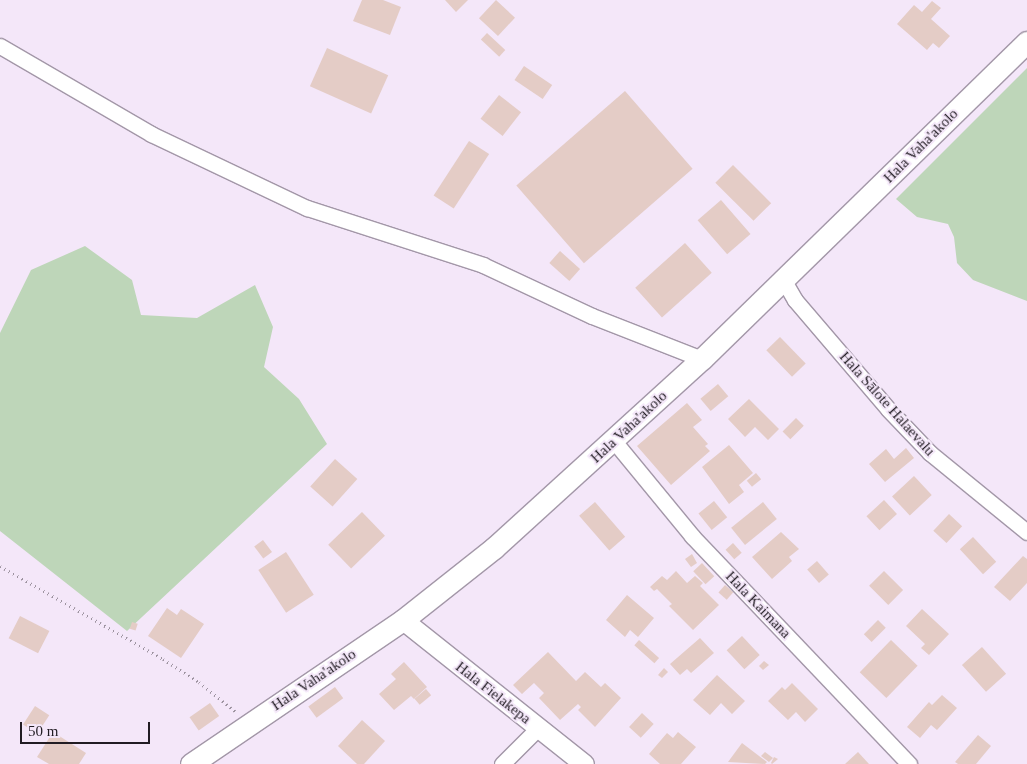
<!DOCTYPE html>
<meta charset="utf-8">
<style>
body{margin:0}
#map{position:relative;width:1027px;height:764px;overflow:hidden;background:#f4e7f9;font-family:Georgia,serif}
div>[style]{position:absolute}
.green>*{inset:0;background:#bed6b9}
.building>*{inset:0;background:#e4ccc6;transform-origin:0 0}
.path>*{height:3px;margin-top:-1.5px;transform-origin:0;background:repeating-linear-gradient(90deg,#9d93a0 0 1px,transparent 0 5px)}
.roads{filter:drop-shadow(1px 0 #a397a8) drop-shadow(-1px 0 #a397a8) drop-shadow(0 1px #a397a8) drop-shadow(0 -1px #a397a8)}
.minor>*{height:15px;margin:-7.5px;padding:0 7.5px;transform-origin:7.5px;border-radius:7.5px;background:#fff}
.tertiary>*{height:19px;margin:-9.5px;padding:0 9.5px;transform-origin:9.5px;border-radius:9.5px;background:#fff}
.secondary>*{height:21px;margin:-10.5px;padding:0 10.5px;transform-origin:10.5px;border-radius:10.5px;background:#fff}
span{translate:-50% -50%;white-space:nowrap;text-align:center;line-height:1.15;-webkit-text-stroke:4px #f4e7f9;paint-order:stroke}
.street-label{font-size:15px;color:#211c23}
.scale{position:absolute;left:20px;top:722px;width:130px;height:22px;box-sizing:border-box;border:2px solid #211c23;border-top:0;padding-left:6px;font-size:15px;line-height:18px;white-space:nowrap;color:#211c23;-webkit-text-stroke:4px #f4e7f9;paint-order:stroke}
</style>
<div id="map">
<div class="green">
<i style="clip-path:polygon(1027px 68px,1027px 301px,973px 280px,957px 263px,954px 237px,948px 224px,917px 217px,896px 199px)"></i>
<i style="clip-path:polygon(85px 246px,132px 280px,141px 315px,197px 318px,255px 285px,273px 327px,264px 367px,299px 399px,327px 444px,127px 631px,0 531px,0 333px,31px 270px)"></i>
</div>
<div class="building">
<i style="clip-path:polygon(362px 0,383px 0,401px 7px,390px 35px,353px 21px)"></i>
<i style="clip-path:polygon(445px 0,468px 0,456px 12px)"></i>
<i style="left:496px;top:0;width:26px;height:25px;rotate:43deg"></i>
<i style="clip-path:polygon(932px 1px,941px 8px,931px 19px,950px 36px,939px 48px,933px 43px,927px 50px,897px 24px,914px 5px,922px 12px)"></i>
<i style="left:487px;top:33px;width:25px;height:9px;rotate:43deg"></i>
<i style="left:327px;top:48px;width:67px;height:42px;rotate:24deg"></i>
<i style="left:524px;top:66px;width:34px;height:17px;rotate:34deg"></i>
<i style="left:625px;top:91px;width:103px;height:144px;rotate:49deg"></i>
<i style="left:499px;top:95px;width:28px;height:30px;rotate:38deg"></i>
<i style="left:469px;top:141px;width:24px;height:65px;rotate:33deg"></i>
<i style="left:733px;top:165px;width:54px;height:25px;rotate:45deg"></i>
<i style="left:721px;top:200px;width:45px;height:31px;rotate:49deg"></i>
<i style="left:685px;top:243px;width:40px;height:67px;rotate:48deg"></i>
<i style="left:560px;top:251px;width:27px;height:16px;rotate:42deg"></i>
<i style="left:780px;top:337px;width:37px;height:19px;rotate:46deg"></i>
<i style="left:718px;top:384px;width:16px;height:23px;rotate:50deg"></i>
<i style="clip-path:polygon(749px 399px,779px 429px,768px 440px,755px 427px,745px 437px,728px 419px)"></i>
<i style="clip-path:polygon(687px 403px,702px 420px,693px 427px,708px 444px,705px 446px,710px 451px,671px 485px,637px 446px)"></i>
<i style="left:796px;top:418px;width:11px;height:19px;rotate:45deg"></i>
<i style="clip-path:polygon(729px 445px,753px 473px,739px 485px,744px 492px,729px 504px,702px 467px)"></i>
<i style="clip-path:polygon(906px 448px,914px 458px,885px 482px,869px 464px,886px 449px,894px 459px)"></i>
<i style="left:335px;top:459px;width:30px;height:37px;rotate:42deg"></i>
<i style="left:756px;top:473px;width:8px;height:12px;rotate:50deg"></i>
<i style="left:914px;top:476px;width:26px;height:30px;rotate:47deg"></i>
<i style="left:884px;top:500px;width:19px;height:24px;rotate:47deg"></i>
<i style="left:714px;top:501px;width:21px;height:20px;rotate:51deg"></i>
<i style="left:595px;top:502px;width:46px;height:21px;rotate:49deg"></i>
<i style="left:763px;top:502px;width:22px;height:41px;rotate:51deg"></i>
<i style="left:362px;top:512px;width:33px;height:47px;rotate:46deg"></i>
<i style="left:949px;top:514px;width:18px;height:23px;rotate:43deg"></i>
<i style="clip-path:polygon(781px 532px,799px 549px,789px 557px,792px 561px,772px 579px,752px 557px)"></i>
<i style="left:973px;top:537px;width:34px;height:18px;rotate:47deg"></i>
<i style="left:263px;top:540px;width:15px;height:11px;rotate:53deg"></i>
<i style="left:733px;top:543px;width:13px;height:10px;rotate:48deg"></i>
<i style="left:286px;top:552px;width:51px;height:33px;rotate:57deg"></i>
<i style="clip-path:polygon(692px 554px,697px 563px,691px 567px,685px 559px)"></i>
<i style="clip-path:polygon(1023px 556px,1027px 559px,1027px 583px,1010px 601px,994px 587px)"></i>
<i style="left:817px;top:561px;width:18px;height:13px;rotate:49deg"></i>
<i style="left:702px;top:563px;width:18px;height:12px;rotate:47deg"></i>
<i style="clip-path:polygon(676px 571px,687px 583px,695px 576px,703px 583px,700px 586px,719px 605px,693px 630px,669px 606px,672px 604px,657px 589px,654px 591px,650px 587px,662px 576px,667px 580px)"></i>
<i style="left:884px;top:571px;width:27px;height:21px;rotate:45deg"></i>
<i style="left:725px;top:585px;width:11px;height:10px;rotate:41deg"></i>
<i style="clip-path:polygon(627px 595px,654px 618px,638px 637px,630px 630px,625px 637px,606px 620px)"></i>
<i style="clip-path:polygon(167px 608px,177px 615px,181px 609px,204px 624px,181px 658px,148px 636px)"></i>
<i style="clip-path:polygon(922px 609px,949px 634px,929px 655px,921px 648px,925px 644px,906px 626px)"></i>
<i style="left:20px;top:616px;width:33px;height:25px;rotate:27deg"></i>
<i style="left:878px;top:620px;width:11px;height:20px;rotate:45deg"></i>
<i style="left:132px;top:622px;width:6px;height:7px;rotate:18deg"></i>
<i style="left:742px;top:636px;width:26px;height:21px;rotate:47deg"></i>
<i style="clip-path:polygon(700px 638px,714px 653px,691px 673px,687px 669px,680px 675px,670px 664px)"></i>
<i style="left:639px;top:640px;width:27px;height:7px;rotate:42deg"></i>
<i style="left:891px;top:640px;width:37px;height:45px;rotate:44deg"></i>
<i style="left:982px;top:647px;width:36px;height:27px;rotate:48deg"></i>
<i style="clip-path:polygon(548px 652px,576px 681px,585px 672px,601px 687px,605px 683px,621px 698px,595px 727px,578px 710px,581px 707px,578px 704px,560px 720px,539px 698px,544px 693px,534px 683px,522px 694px,513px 685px)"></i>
<i style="clip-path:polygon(764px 661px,769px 665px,763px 670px,759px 666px)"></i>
<i style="clip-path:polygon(404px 662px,427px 687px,414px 699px,411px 696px,394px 710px,379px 694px,396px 679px,391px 674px)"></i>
<i style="clip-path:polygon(664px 668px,668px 672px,662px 678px,658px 675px)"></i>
<i style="clip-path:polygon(717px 675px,745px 701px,732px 714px,721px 703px,710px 715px,693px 700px)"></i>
<i style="clip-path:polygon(792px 683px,818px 709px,805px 722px,796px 712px,788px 720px,768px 701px,782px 687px,785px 690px)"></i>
<i style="left:335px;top:687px;width:14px;height:33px;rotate:54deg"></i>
<i style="left:426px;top:689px;width:8px;height:15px;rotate:50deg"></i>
<i style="clip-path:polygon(942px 695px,957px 708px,937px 730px,931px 725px,920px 738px,907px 727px,929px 702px,932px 705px)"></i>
<i style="left:210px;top:703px;width:16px;height:25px;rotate:55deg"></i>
<i style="left:35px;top:706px;width:17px;height:22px;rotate:33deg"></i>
<i style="left:642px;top:713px;width:16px;height:19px;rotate:43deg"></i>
<i style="clip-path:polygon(362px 720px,385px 741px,364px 764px,357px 764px,338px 746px)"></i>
<i style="clip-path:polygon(53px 732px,86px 753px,79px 764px,49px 764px,37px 757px)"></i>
<i style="clip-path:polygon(678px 732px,696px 747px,681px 764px,660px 764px,649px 754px,667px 733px,673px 738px)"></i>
<i style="clip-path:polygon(978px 735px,991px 746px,976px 764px,958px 764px,955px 762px)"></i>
<i style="clip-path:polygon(742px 743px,767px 762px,765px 764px,728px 762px)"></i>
<i style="clip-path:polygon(765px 752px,773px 758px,769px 762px,761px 756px)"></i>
<i style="clip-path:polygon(858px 752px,869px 764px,845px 764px)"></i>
<i style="clip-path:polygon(774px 757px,778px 759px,772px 764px,771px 763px)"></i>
</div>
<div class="path">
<i style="left:0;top:566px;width:188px;rotate:29.7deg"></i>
<i style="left:163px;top:659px;width:43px;rotate:32.6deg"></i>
<i style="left:199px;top:682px;width:48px;rotate:39deg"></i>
</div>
<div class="roads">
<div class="minor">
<i style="left:0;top:46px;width:175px;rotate:30.2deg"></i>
<i style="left:151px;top:134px;width:173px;rotate:25.4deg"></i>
<i style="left:307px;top:208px;width:185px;rotate:17.9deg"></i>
<i style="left:483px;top:265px;width:120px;rotate:25.1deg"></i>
<i style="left:592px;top:316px;width:118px;rotate:21.4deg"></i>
<i style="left:784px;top:281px;width:22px;rotate:60deg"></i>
<i style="left:795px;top:300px;width:143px;rotate:49.5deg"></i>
<i style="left:888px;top:409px;width:61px;rotate:46.3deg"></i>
<i style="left:930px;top:453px;width:125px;rotate:39.2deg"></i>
<i style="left:614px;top:441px;width:123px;rotate:50.6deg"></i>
<i style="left:692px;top:536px;width:315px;rotate:46.4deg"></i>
<i style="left:502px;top:764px;width:51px;rotate:-45deg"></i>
</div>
<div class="tertiary">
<i style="left:403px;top:620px;width:231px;rotate:38.5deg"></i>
</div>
<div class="secondary">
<i style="left:191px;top:764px;width:256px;rotate:-34.2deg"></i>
<i style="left:403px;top:620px;width:116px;rotate:-38.4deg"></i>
<i style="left:494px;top:548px;width:281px;rotate:-42.3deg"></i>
<i style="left:702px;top:359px;width:454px;rotate:-44.3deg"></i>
</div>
</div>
<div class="street-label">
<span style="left:921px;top:146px;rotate:-45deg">Hala Vaha'akolo</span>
<span style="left:887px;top:404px;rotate:48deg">Hala Sālote Halaevalu</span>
<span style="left:629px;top:427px;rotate:-43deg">Hala Vaha'akolo</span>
<span style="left:758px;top:605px;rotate:46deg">Hala Kaimana</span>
<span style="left:314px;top:680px;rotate:-34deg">Hala Vaha'akolo</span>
<span style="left:493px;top:693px;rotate:38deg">Hala Fielakepa</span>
</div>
<div class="scale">50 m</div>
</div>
